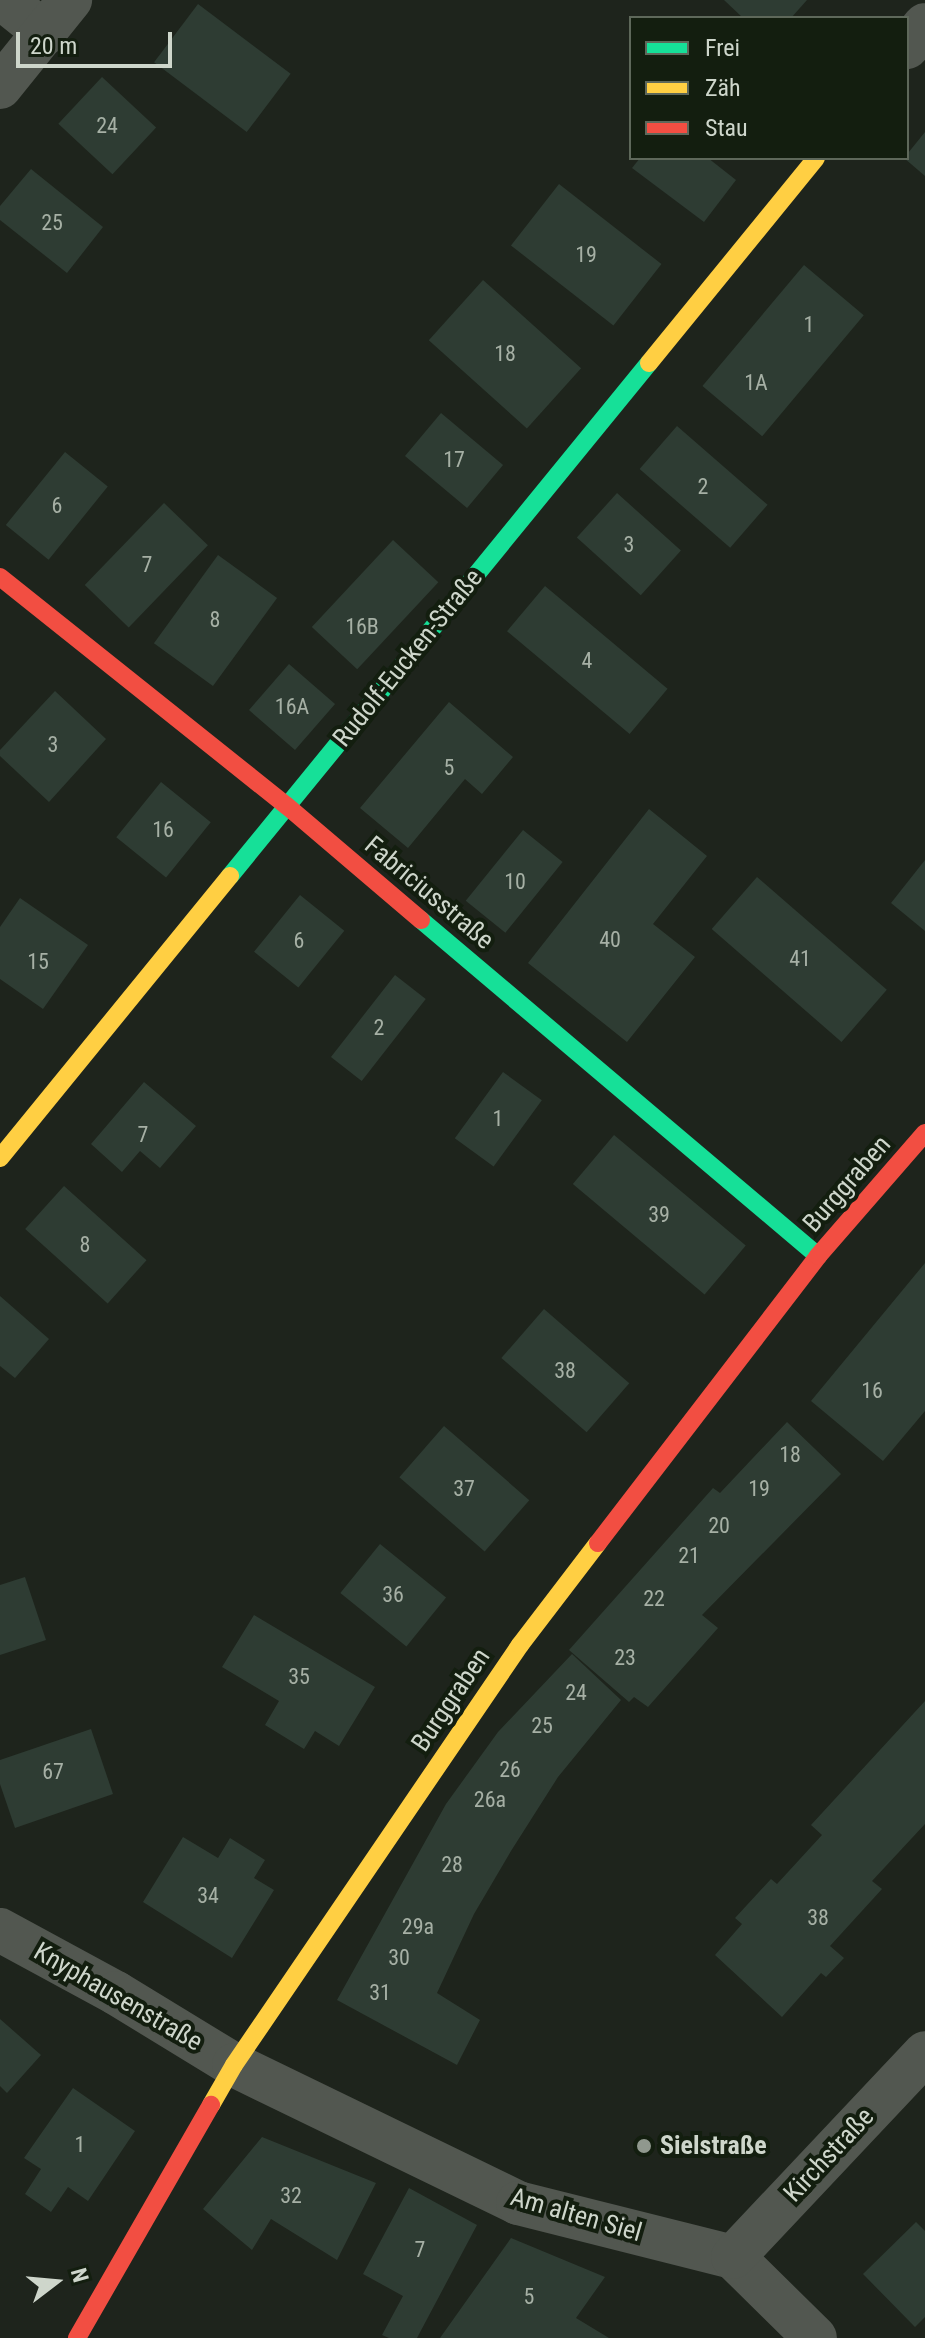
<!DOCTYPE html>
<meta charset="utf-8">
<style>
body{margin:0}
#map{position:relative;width:925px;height:2338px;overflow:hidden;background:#1e241c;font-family:"Roboto Condensed",sans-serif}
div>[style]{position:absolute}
.building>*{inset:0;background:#2e3c33;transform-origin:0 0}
.street>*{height:44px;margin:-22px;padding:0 22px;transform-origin:22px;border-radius:22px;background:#525750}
.fast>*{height:18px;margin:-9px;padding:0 9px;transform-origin:9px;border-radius:9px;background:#16e098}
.slow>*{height:18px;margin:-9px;padding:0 9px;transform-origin:9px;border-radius:9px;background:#ffcf43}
.jam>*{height:18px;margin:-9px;padding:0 9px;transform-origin:9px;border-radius:9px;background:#f24e42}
.dots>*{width:22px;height:22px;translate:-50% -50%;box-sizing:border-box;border:4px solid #131e0f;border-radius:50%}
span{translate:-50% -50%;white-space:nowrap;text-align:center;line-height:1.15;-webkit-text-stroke:8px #131e0f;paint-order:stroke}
.number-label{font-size:22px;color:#a6b0a5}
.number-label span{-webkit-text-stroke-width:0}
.street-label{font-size:26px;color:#ced6cb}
.poi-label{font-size:26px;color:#ced6cb;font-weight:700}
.left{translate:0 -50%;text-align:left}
.legend{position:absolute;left:629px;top:16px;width:280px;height:144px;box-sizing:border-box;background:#131e0f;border:2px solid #5e685a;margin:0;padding:10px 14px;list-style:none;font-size:24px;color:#ced6cb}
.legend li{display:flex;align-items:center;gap:16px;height:40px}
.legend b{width:40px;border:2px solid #5e685a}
.north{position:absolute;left:16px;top:2242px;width:80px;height:80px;-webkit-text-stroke:6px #131e0f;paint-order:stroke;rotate:74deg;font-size:22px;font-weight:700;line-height:32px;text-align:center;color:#ced6cb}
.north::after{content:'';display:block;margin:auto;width:28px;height:36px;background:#ced6cb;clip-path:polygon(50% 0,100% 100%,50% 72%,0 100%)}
.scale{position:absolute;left:16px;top:32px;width:156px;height:36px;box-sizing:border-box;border:4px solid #ced6cb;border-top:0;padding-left:10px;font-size:24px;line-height:28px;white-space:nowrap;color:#ced6cb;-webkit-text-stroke:6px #131e0f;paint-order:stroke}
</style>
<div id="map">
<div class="building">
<i style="clip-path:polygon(724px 0,807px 0,791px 18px,743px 18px)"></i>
<i style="left:198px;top:4px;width:116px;height:73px;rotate:37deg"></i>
<i style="left:102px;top:77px;width:74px;height:64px;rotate:43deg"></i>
<i style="clip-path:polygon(925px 132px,925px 176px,904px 158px)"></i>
<i style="clip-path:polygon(640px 158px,708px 158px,736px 180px,704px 222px,632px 168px)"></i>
<i style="clip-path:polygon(31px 169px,103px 227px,67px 273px,0 220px,0 206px)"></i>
<i style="left:559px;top:184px;width:130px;height:78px;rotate:38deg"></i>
<i style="left:804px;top:265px;width:78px;height:158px;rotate:40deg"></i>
<i style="left:483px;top:280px;width:132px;height:81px;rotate:42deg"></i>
<i style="left:441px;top:413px;width:81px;height:56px;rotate:40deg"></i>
<i style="left:677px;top:426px;width:120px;height:57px;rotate:41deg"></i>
<i style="left:65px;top:452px;width:55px;height:94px;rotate:39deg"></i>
<i style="left:617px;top:493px;width:86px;height:60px;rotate:42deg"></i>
<i style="left:164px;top:503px;width:61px;height:114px;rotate:44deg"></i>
<i style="left:393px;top:540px;width:62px;height:119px;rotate:43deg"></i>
<i style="left:218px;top:555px;width:73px;height:109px;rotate:36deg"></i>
<i style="left:545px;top:586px;width:160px;height:59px;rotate:40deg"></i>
<i style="left:289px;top:664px;width:61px;height:61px;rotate:41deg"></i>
<i style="clip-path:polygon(55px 691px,106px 739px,49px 802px,0 756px,0 750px)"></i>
<i style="clip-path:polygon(449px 702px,513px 757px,482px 794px,465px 779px,408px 848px,360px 808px)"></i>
<i style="left:161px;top:782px;width:64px;height:71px;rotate:39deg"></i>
<i style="clip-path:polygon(649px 809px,707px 856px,653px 924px,695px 957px,627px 1042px,528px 963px)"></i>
<i style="left:523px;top:830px;width:51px;height:91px;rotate:39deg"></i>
<i style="clip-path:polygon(925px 860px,925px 931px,891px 903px)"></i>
<i style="left:757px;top:877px;width:172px;height:69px;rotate:41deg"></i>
<i style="left:300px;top:895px;width:57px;height:73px;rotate:39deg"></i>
<i style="clip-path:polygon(20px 898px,88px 945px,43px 1009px,0 979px,0 927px)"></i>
<i style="left:395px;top:975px;width:39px;height:104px;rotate:38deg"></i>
<i style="left:503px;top:1072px;width:48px;height:82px;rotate:36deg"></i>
<i style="clip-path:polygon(144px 1082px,196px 1126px,160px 1168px,140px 1151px,122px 1172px,91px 1144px)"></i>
<i style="left:614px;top:1135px;width:172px;height:64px;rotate:40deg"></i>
<i style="left:64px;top:1186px;width:111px;height:58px;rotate:42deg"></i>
<i style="clip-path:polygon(925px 1263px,925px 1411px,883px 1461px,811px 1401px)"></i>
<i style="clip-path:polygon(0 1296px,49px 1339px,15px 1378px,0 1366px)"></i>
<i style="left:544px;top:1309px;width:113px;height:65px;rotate:41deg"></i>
<i style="clip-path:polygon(787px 1422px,841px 1474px,702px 1615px,718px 1628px,648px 1707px,634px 1697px,629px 1702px,569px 1650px,713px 1488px,720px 1493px)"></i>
<i style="left:444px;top:1426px;width:113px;height:68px;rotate:41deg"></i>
<i style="left:380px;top:1544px;width:85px;height:63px;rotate:39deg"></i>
<i style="clip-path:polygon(25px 1577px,46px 1640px,0 1655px,0 1585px)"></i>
<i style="clip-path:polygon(254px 1615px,375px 1687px,339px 1746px,315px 1731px,304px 1749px,265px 1725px,279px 1701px,222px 1667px)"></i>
<i style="clip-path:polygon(572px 1654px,621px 1700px,558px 1777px,511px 1851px,474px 1914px,437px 1993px,480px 2020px,457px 2065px,337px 2000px,446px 1804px,498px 1732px)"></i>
<i style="clip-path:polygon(925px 1701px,925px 1824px,872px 1881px,882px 1889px,830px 1946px,844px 1958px,826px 1977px,821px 1973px,782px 2017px,715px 1955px,742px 1924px,735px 1918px,771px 1879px,777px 1884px,822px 1835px,811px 1825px)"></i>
<i style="clip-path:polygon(91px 1729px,113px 1794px,15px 1828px,0 1784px,0 1760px)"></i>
<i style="clip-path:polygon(183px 1837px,218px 1858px,230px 1838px,265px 1860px,254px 1878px,274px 1890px,232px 1958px,143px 1902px)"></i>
<i style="clip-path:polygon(0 2019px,41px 2055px,7px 2093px,0 2086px)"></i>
<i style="clip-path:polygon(73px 2088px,135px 2131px,88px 2201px,68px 2187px,51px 2212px,25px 2194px,41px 2169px,24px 2158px)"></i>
<i style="clip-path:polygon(262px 2137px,376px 2183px,337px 2260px,271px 2219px,252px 2250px,203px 2209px)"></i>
<i style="clip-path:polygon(409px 2188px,477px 2225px,417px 2338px,389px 2338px,382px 2335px,403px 2296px,363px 2274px)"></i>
<i style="clip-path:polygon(916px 2222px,925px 2231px,925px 2317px,915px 2327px,863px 2274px)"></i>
<i style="clip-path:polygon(511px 2238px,605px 2277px,576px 2318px,609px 2338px,440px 2338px)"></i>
</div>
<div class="street">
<i style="left:4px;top:0;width:53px;rotate:38.8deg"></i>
<i style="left:907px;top:47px;width:28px;rotate:-51deg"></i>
<i style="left:0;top:87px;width:112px;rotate:-51.2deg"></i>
<i style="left:0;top:1930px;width:132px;rotate:28.5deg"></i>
<i style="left:116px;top:1993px;width:138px;rotate:31.4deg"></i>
<i style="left:234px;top:2065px;width:316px;rotate:25.9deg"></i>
<i style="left:518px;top:2203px;width:222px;rotate:14.1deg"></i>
<i style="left:733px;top:2257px;width:115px;rotate:44.6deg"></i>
<i style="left:733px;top:2257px;width:280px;rotate:-46.7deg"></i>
</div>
<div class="fast">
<i style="left:230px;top:876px;width:662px;rotate:-50.76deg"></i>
<i style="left:421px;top:920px;width:520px;rotate:40.24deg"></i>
</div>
<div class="slow">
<i style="left:649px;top:363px;width:264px;rotate:-50.8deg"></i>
<i style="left:0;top:1158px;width:364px;rotate:-50.8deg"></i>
<i style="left:211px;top:2105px;width:46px;rotate:-60.1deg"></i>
<i style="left:234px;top:2065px;width:508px;rotate:-55.75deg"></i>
<i style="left:520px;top:1645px;width:128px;rotate:-52.6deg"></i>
</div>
<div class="jam">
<i style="left:0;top:577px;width:367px;rotate:38.6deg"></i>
<i style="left:287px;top:806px;width:176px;rotate:40.4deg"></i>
<i style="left:598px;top:1543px;width:362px;rotate:-52.5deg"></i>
<i style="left:818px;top:1256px;width:163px;rotate:-49deg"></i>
<i style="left:77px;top:2338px;width:269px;rotate:-60.1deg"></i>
</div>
<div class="dots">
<i style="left:644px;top:2146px;background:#90988e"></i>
</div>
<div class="number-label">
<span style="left:107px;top:126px">24</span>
<span style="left:52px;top:223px">25</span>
<span style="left:586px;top:255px">19</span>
<span style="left:809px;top:325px">1</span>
<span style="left:505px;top:354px">18</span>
<span style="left:756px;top:383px">1A</span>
<span style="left:454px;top:460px">17</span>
<span style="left:703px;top:487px">2</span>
<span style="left:57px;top:506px">6</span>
<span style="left:629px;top:545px">3</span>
<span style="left:147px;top:565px">7</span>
<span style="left:215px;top:620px">8</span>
<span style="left:362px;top:627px">16B</span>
<span style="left:587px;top:661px">4</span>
<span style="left:292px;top:707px">16A</span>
<span style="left:53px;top:745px">3</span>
<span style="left:449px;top:768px">5</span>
<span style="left:163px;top:830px">16</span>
<span style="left:515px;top:882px">10</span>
<span style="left:610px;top:940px">40</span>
<span style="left:299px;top:941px">6</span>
<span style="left:800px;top:959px">41</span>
<span style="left:38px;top:962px">15</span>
<span style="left:379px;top:1028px">2</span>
<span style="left:498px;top:1119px">1</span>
<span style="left:143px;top:1135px">7</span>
<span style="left:659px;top:1215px">39</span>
<span style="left:85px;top:1245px">8</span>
<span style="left:565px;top:1371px">38</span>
<span style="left:872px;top:1391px">16</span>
<span style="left:790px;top:1455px">18</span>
<span style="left:464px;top:1489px">37</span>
<span style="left:759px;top:1489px">19</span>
<span style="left:719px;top:1526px">20</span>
<span style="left:689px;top:1556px">21</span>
<span style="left:393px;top:1595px">36</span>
<span style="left:654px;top:1599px">22</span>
<span style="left:625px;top:1658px">23</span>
<span style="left:299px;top:1677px">35</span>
<span style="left:576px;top:1693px">24</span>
<span style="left:542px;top:1726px">25</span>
<span style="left:510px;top:1770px">26</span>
<span style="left:53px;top:1772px">67</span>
<span style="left:490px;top:1800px">26a</span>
<span style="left:452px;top:1865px">28</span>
<span style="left:208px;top:1896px">34</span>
<span style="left:818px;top:1918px">38</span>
<span style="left:418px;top:1927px">29a</span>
<span style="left:399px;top:1958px">30</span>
<span style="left:380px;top:1993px">31</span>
<span style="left:80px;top:2145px">1</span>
<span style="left:291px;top:2196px">32</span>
<span style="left:420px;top:2250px">7</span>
<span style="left:529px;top:2297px">5</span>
</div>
<div class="street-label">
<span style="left:408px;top:658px;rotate:-51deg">Rudolf-Eucken-Straße</span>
<span style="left:429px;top:893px;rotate:40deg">Fabriciusstraße</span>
<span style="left:847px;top:1184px;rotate:-49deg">Burggraben</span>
<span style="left:451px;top:1700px;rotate:-56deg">Burggraben</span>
<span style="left:118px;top:1997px;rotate:30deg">Knyphausenstraße</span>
<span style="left:829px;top:2155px;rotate:-47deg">Kirchstraße</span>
<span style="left:576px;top:2215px;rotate:16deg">Am alten Siel</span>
</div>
<div class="poi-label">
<span class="left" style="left:660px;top:2146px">Sielstraße</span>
</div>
<ul class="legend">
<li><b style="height:10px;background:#16e098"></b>Frei</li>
<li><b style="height:10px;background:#ffcf43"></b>Zäh</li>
<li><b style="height:10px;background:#f24e42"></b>Stau</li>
</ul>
<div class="north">N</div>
<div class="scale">20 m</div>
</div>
